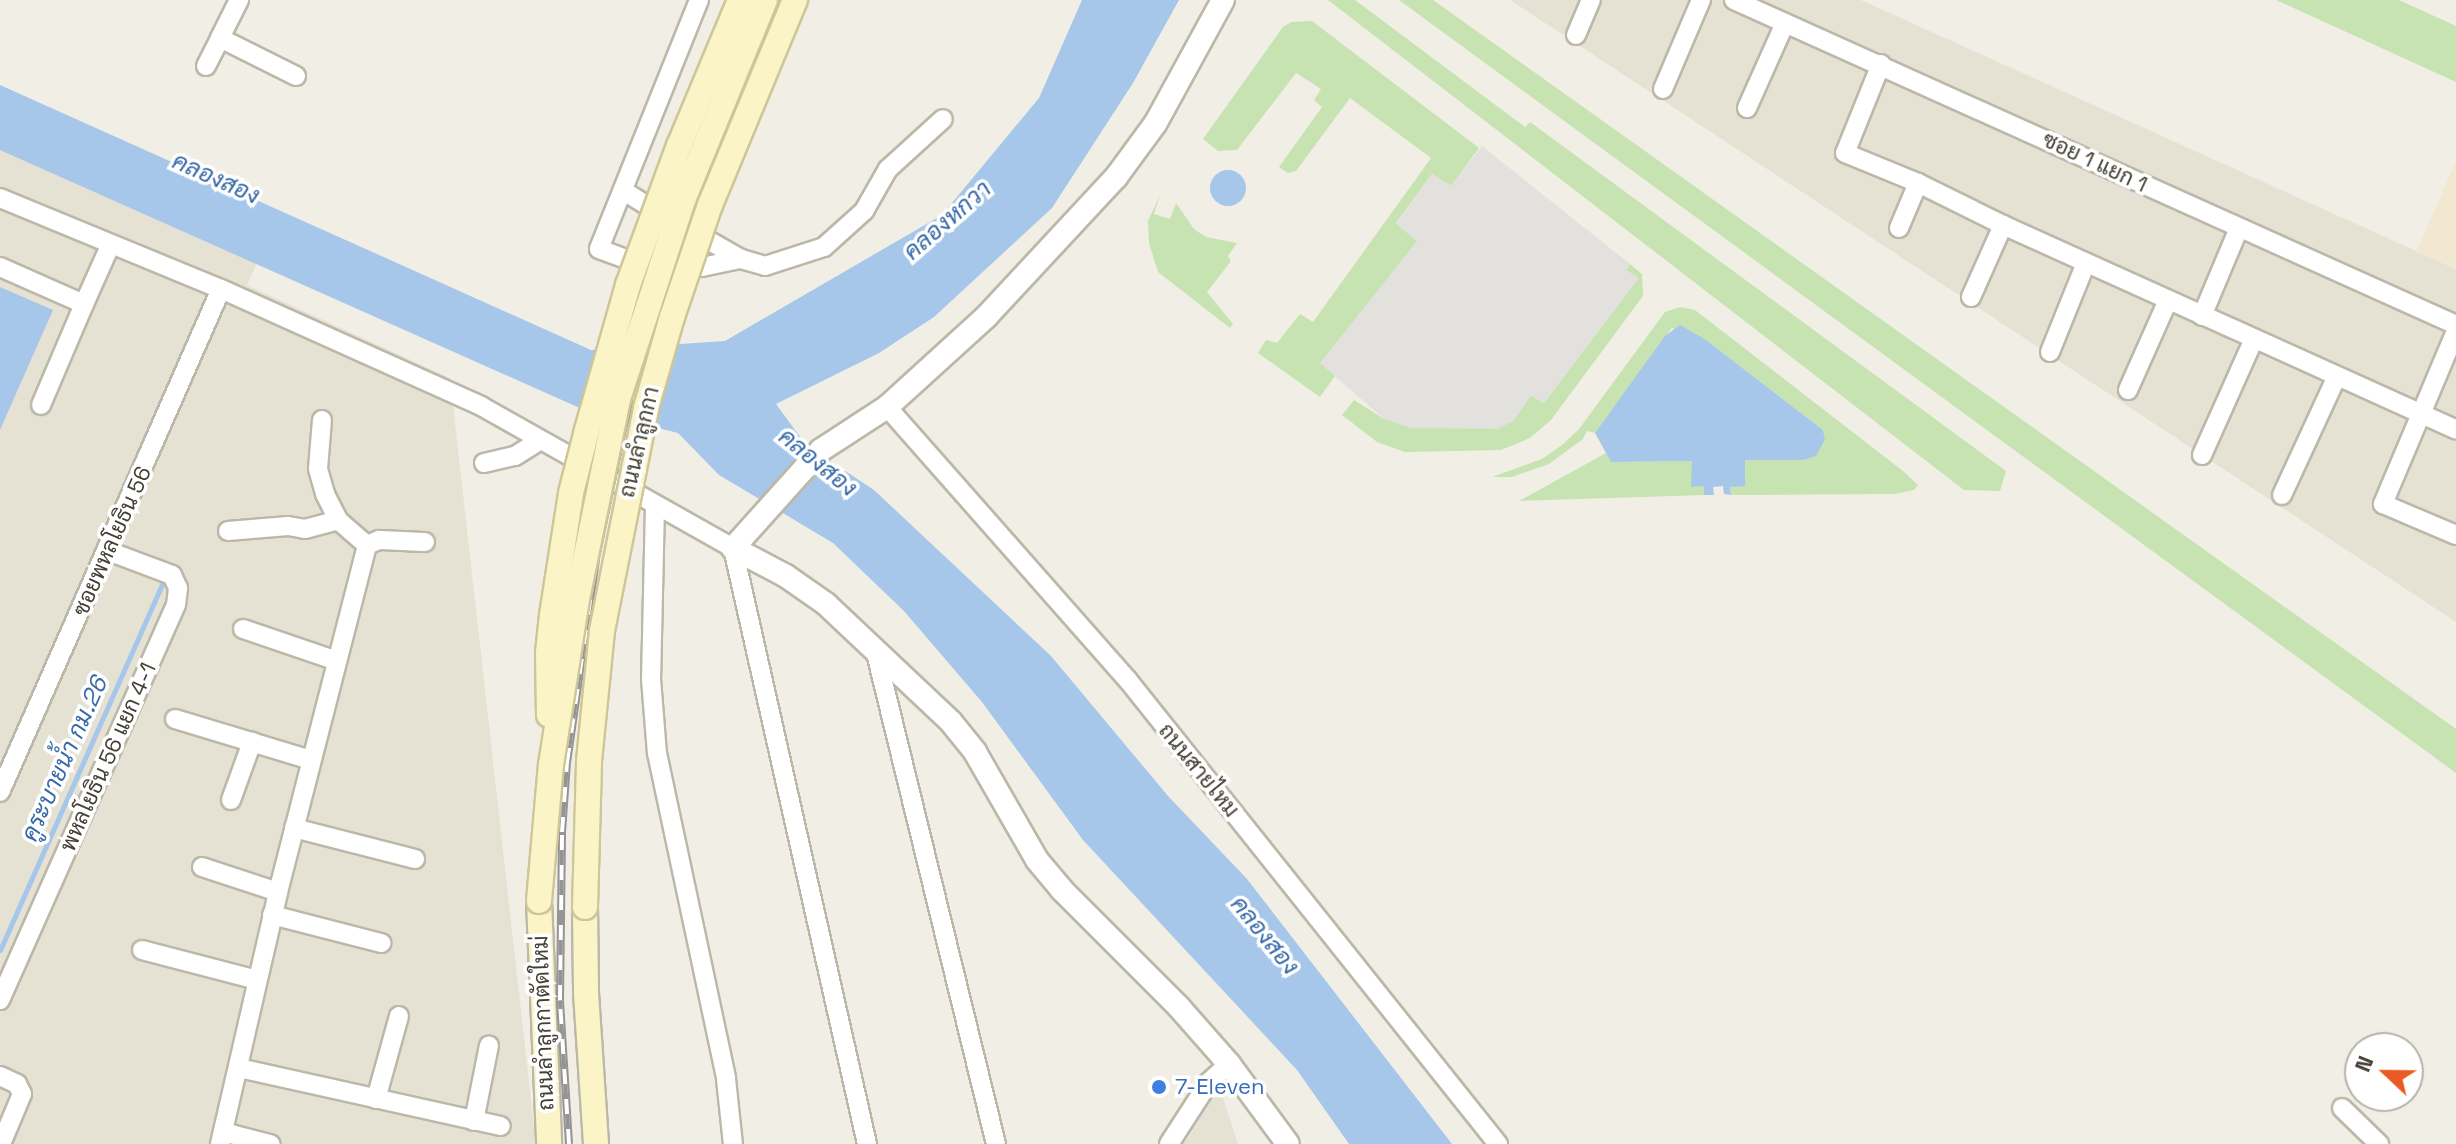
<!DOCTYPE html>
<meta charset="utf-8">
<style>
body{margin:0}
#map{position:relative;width:2456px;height:1144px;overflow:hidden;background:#f1efe5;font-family:"Space Grotesk",Sarabun,sans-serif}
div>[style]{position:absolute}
.residential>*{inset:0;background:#e5e2d4}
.commercial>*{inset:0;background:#f2e8d2}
.green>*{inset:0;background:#c6e3b1}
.parking>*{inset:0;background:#e2e1dd}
.water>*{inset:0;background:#a6c6ea}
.round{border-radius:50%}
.stream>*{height:5px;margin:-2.5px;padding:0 2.5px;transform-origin:2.5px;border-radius:2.5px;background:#a6c6ea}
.roads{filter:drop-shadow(2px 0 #bcb8a9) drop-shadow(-2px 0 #bcb8a9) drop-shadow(0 2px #bcb8a9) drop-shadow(0 -2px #bcb8a9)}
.minor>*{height:18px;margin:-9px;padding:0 9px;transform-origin:9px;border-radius:9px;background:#fff}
.tertiary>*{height:22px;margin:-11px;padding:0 11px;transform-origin:11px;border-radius:11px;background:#fff}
.secondary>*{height:24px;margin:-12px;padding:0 12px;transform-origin:12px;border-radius:12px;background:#faf4c7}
.rail>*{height:8px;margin-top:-4px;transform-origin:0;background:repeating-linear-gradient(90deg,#fff 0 15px,#949494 0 30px);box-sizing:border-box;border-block:2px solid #949494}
.bridges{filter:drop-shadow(2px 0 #cec698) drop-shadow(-2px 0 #cec698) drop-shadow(0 2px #cec698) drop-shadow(0 -2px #cec698)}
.secondary-bridge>*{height:24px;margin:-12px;padding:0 12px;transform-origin:12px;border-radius:12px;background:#faf4c7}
.dots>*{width:22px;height:22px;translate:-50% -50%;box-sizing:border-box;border:4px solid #fff;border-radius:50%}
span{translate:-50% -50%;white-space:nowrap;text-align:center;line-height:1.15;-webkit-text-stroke:7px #fff;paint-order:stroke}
.street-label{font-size:22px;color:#434035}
.shop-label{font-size:22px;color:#366cbe}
.left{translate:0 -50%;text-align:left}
.water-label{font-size:24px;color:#376aa7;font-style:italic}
.north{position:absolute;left:2344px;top:1032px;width:80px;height:80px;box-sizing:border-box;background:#fff;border:2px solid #b4b3ae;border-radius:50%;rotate:292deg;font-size:22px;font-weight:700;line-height:32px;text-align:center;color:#434035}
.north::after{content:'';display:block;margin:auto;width:28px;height:36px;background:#ea5a24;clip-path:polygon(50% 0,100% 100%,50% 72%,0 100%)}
</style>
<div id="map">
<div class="residential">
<i style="clip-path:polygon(1510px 0,1861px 0,2456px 269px,2456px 622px)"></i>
<i style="clip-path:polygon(0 141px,260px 256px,247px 285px,450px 378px,536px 1144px,0 1144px)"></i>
<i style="clip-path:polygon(1219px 1086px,1238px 1144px,1182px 1144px,1189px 1137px)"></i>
</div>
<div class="commercial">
<i style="clip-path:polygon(2456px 161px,2456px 269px,2416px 252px)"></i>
</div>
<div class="green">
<i style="clip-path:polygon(1328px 0,1355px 0,1525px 127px,1530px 122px,2006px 471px,2000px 491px,1964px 490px)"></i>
<i style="clip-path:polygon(1399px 0,1433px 0,2456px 729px,2456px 773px)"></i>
<i style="clip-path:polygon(2276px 0,2399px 0,2456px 26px,2456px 82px)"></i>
<i style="clip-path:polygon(1312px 21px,1479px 148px,1451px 186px,1432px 174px,1396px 223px,1418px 241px,1321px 363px,1335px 376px,1320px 397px,1258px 353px,1266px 340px,1277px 343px,1300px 314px,1313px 322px,1431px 158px,1350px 98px,1296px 171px,1288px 173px,1279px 167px,1322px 107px,1314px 100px,1321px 89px,1296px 73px,1237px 150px,1218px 151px,1203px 139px,1283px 27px,1291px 22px)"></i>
<i style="clip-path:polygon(1160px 195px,1154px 214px,1170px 219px,1176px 203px,1194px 229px,1206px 237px,1237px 243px,1228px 256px,1231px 261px,1207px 292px,1233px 324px,1230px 328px,1158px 272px,1149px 243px,1148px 221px)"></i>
<i style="clip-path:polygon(1630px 264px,1642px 274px,1643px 296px,1551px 420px,1530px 438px,1501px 450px,1405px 452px,1377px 442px,1342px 415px,1354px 400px,1384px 419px,1513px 421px,1531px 395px,1544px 403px,1638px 278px,1626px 270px)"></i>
<i style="clip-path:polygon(1680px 307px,1695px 310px,1903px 471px,1918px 485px,1914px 490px,1895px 494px,1731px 495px,1730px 487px,1745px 459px,1803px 460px,1825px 439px,1823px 430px,1706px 340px,1672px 328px,1595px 433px,1587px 431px,1583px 439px,1549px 464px,1512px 477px,1492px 477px,1542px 459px,1562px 445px,1579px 429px,1665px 312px)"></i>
<i style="clip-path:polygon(1606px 453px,1611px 462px,1692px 461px,1704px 486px,1704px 495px,1519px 501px)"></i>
</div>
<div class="parking">
<i style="clip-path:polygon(1482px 146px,1630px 264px,1626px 270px,1639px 278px,1544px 403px,1531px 396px,1513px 421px,1498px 429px,1410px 428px,1384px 419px,1320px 363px,1417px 241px,1396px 224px,1432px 174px,1451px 186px)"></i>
</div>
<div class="water">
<i style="clip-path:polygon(1082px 0,1179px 0,1133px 83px,1052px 208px,934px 317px,879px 353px,776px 404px,806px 445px,874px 490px,1051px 656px,1168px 796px,1247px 879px,1452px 1144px,1349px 1144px,1297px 1070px,1083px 840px,982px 702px,904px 611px,833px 543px,719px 475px,678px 433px,582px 409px,0 150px,0 85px,591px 350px,725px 341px,942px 215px,1039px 98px)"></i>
<i class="round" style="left:1210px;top:170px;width:36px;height:36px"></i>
<i style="clip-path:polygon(0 287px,53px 310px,0 430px)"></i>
<i style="clip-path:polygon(1680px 325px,1706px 340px,1823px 430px,1825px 439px,1816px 456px,1803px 460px,1745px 460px,1745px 486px,1730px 487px,1731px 495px,1724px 494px,1723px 486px,1713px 487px,1714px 495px,1704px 495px,1704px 486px,1691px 487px,1692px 461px,1611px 462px,1595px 433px,1665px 336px)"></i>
</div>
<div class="stream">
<i style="left:0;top:950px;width:400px;rotate:-66.1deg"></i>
</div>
<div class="roads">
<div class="minor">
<i style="left:239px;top:0;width:42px;rotate:116.6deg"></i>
<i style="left:220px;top:38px;width:85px;rotate:26.6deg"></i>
<i style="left:699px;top:0;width:268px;rotate:111.9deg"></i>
<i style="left:599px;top:249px;width:58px;rotate:20.3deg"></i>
<i style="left:653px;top:269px;width:49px;rotate:-2.3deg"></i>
<i style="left:702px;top:267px;width:40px;rotate:-12deg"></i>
<i style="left:1734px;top:0;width:792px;rotate:24.23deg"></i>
<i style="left:1576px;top:35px;width:38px;rotate:-67deg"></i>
<i style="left:1881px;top:64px;width:96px;rotate:112deg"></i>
<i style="left:1845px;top:153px;width:79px;rotate:22.3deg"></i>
<i style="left:1918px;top:183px;width:95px;rotate:26.3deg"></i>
<i style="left:2003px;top:225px;width:497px;rotate:24.3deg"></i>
<i style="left:206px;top:66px;width:31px;rotate:-63deg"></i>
<i style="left:1663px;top:89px;width:97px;rotate:-66.9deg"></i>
<i style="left:1747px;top:108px;width:93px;rotate:-65.9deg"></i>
<i style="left:624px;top:191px;width:49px;rotate:32.4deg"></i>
<i style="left:0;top:198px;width:239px;rotate:22.4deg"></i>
<i style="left:221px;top:289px;width:285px;rotate:24.2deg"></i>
<i style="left:481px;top:406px;width:289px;rotate:29.4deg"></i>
<i style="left:733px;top:548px;width:611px;rotate:77.33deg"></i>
<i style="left:1899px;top:228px;width:49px;rotate:-67.1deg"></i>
<i style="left:692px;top:231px;width:56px;rotate:29.7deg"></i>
<i style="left:741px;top:259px;width:25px;rotate:16deg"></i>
<i style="left:765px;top:266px;width:62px;rotate:-17.9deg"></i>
<i style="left:824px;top:247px;width:54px;rotate:-42deg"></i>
<i style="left:864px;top:211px;width:48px;rotate:-60.3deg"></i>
<i style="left:888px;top:169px;width:74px;rotate:-42.3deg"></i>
<i style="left:0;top:267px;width:92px;rotate:23.8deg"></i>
<i style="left:84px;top:304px;width:64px;rotate:-65.9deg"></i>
<i style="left:1971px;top:297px;width:79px;rotate:-66deg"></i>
<i style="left:2202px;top:316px;width:95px;rotate:-67.2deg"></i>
<i style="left:2456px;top:331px;width:188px;rotate:112.9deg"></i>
<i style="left:2383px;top:504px;width:79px;rotate:23deg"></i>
<i style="left:2050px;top:352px;width:96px;rotate:-68deg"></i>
<i style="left:2128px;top:390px;width:98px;rotate:-66deg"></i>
<i style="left:41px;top:405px;width:110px;rotate:-66.9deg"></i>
<i style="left:887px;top:407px;width:363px;rotate:48.6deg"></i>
<i style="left:1127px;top:679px;width:595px;rotate:51.42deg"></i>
<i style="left:322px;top:420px;width:49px;rotate:94.7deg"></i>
<i style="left:318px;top:469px;width:26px;rotate:74deg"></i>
<i style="left:325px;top:494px;width:29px;rotate:63deg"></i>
<i style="left:338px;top:520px;width:38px;rotate:41deg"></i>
<i style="left:2202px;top:455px;width:127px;rotate:-65.9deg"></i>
<i style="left:484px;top:463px;width:32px;rotate:-13deg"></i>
<i style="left:515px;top:456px;width:28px;rotate:-32deg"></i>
<i style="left:2282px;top:495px;width:131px;rotate:-65.2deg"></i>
<i style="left:655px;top:505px;width:174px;rotate:91.3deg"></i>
<i style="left:651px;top:679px;width:74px;rotate:85.4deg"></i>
<i style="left:657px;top:753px;width:333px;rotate:78deg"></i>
<i style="left:726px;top:1079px;width:65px;rotate:83.9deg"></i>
<i style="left:228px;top:531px;width:60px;rotate:-4.8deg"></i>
<i style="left:288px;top:526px;width:17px;rotate:10deg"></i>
<i style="left:305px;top:529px;width:34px;rotate:-15deg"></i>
<i style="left:243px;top:629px;width:99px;rotate:18.8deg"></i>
<i style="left:876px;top:653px;width:505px;rotate:76.27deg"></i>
<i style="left:175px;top:719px;width:142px;rotate:16.8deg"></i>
<i style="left:0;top:792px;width:549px;rotate:-66.28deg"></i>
<i style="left:231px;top:800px;width:62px;rotate:-70.1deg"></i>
<i style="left:294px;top:828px;width:125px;rotate:14.4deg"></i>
<i style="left:202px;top:867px;width:80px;rotate:18.2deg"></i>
<i style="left:272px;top:915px;width:113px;rotate:14.4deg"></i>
<i style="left:142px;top:950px;width:119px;rotate:14.6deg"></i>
<i style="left:0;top:1000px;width:432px;rotate:-66deg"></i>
<i style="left:176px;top:605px;width:17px;rotate:-83deg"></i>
<i style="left:178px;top:588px;width:14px;rotate:-115deg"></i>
<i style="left:172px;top:575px;width:68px;rotate:-159.4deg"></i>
<i style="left:239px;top:1068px;width:268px;rotate:12.5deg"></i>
<i style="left:0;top:1076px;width:19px;rotate:25deg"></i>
<i style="left:17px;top:1084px;width:11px;rotate:63deg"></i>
<i style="left:22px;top:1094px;width:54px;rotate:112.8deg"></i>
<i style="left:376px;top:1099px;width:86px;rotate:-74.5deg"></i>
<i style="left:2342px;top:1108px;width:52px;rotate:44.2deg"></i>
<i style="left:474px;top:1121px;width:77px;rotate:-78.8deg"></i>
<i style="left:223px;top:1132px;width:49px;rotate:14.3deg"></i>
<i style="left:220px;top:1144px;width:259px;rotate:-77deg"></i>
<i style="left:278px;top:892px;width:358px;rotate:-75.6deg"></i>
<i style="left:367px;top:545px;width:13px;rotate:-23deg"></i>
<i style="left:379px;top:540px;width:46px;rotate:2.5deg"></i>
<i style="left:1169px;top:1144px;width:74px;rotate:-57.2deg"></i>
<i style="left:1209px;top:1082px;width:27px;rotate:-42deg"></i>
</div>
<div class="tertiary">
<i style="left:1223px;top:0;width:141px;rotate:118.7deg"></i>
<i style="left:1155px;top:124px;width:66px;rotate:126.3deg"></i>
<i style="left:1116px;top:177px;width:190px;rotate:132.9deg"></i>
<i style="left:987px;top:316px;width:135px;rotate:137.7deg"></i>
<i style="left:887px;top:407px;width:79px;rotate:146.9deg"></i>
<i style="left:821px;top:450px;width:132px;rotate:131.9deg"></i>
<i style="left:733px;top:548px;width:60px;rotate:27.8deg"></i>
<i style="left:786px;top:576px;width:49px;rotate:35deg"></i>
<i style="left:826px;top:604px;width:172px;rotate:43.3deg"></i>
<i style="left:951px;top:722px;width:38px;rotate:51deg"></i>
<i style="left:975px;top:752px;width:125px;rotate:60.1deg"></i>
<i style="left:1037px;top:860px;width:39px;rotate:50deg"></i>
<i style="left:1062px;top:890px;width:164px;rotate:45deg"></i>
<i style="left:1178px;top:1006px;width:77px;rotate:48.7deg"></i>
<i style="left:1229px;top:1064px;width:99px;rotate:53.6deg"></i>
</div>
<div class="secondary">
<i style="left:539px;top:901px;width:243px;rotate:87.6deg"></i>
<i style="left:585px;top:907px;width:86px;rotate:89.3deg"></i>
<i style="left:586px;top:993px;width:151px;rotate:86.2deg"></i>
</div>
</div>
<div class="rail">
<i style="left:563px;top:701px;width:72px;rotate:-82deg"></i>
<i style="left:569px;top:1144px;width:144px;rotate:-93.6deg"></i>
<i style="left:560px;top:1000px;width:168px;rotate:-89.3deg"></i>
<i style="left:562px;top:832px;width:69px;rotate:-85.9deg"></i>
<i style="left:567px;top:763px;width:207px;rotate:-81.9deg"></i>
<i style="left:596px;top:558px;width:132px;rotate:-78.2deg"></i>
<i style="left:623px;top:429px;width:133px;rotate:-73.9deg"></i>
<i style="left:660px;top:301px;width:144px;rotate:-70.6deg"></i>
<i style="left:708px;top:165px;width:180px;rotate:-66.1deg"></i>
</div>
<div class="bridges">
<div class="secondary-bridge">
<i style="left:549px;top:715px;width:62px;rotate:-90.9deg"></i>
<i style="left:548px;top:653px;width:38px;rotate:-84deg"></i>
<i style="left:552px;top:615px;width:123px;rotate:-81.1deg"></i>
<i style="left:571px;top:493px;width:65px;rotate:-75.7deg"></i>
<i style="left:587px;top:430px;width:151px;rotate:-74.2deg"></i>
<i style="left:628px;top:285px;width:148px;rotate:-69.9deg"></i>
<i style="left:679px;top:146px;width:158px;rotate:-67.3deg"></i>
<i style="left:539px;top:901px;width:137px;rotate:-85deg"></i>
<i style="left:551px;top:765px;width:168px;rotate:-81.1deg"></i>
<i style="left:577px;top:599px;width:204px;rotate:-78.4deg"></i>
<i style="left:618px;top:399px;width:209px;rotate:-71.9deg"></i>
<i style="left:683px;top:200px;width:216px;rotate:-67.7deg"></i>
<i style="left:585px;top:907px;width:146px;rotate:-88.4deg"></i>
<i style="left:589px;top:761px;width:131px;rotate:-84.3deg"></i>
<i style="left:602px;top:631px;width:227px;rotate:-78.8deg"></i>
<i style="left:646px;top:408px;width:95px;rotate:-74.1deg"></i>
<i style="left:672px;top:317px;width:118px;rotate:-71.3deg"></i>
<i style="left:710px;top:205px;width:222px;rotate:-67.5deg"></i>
</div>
</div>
<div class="dots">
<i style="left:1159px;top:1087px;background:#3f7fe0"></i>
</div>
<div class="street-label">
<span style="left:2095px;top:162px;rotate:25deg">ซอย 1 แยก 1</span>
<span style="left:639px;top:442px;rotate:-77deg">ถนนลำลูกกา</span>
<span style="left:112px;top:541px;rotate:-66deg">ซอยพหลโยธิน 56</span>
<span style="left:108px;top:757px;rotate:-66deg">พหลโยธิน 56 แยก 4-1</span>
<span style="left:1199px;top:770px;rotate:51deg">ถนนสายไหม</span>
<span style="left:543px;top:1023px;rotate:-92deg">ถนนลำลูกกาตัดใหม่</span>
</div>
<div class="shop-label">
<span class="left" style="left:1175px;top:1087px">7-Eleven</span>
</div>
<div class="water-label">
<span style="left:216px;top:178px;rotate:24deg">คลองสอง</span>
<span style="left:947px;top:220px;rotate:-41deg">คลองหกวา</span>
<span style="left:818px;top:462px;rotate:39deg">คลองสอง</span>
<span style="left:64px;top:759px;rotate:-66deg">คูระบายน้ำ กม.26</span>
<span style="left:1265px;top:935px;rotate:51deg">คลองสอง</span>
</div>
<div class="north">N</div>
</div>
